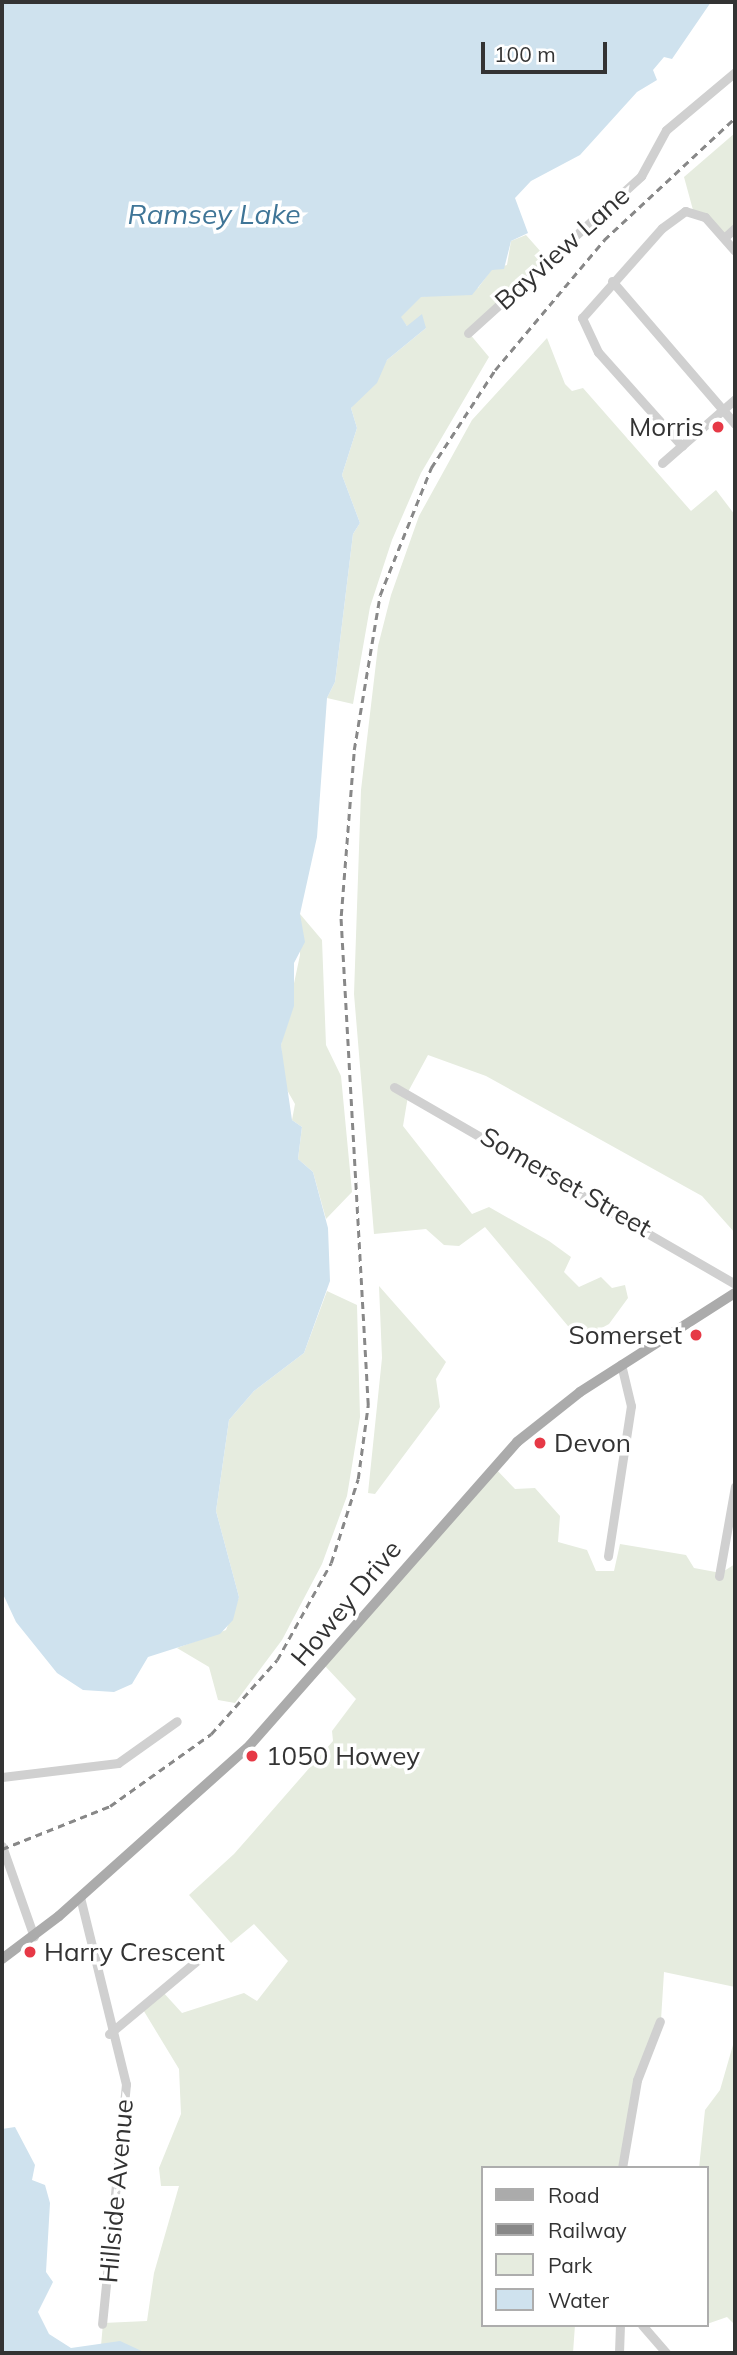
<!DOCTYPE html>
<style>
body{margin:0}
#map{position:relative;width:737px;height:2355px;overflow:hidden;background:#fff;font-family:Mulish,sans-serif}
div>[style]{position:absolute}
.green>*{inset:0;background:#e6ecdf}
.water>*{inset:0;background:#cfe2ee}
.minor>*{height:9px;margin:-4.5px;padding:0 4.5px;transform-origin:4.5px;border-radius:4.5px;background:#d0d0d0}
.major>*{height:10px;margin:-5px;padding:0 5px;transform-origin:5px;border-radius:5px;background:#ababab}
.rail>*{height:2.5px;margin-top:-1.25px;transform-origin:0;background:repeating-linear-gradient(90deg,#888 0 7px,transparent 0 12px)}
.dots>*{width:19px;height:19px;translate:-50% -50%;box-sizing:border-box;border:4px solid #fff;border-radius:50%}
span{translate:-50% -50%;white-space:nowrap;text-align:center;line-height:1.15;-webkit-text-stroke:7px #fff;paint-order:stroke}
.street-label{font-size:26px;color:#333}
.poi-label{font-size:26px;color:#333}
.right{translate:-100% -50%;text-align:right}
.left{translate:0 -50%;text-align:left}
.water-label{font-size:28px;color:#3f7597;font-style:italic}
.frame{position:absolute;inset:0;border:4px solid #333;pointer-events:none}
.legend{position:absolute;left:481px;top:2166px;width:228px;height:161px;box-sizing:border-box;background:#fff;border:2px solid #adadad;margin:0;padding:9px 12px;list-style:none;font-size:21px;color:#333}
.legend li{display:flex;align-items:center;gap:14px;height:35px}
.legend b{width:35px;border:2px solid #adadad}
.scale{position:absolute;left:481px;top:42px;width:126px;height:32px;box-sizing:border-box;border:4px solid #333;border-top:0;padding-left:9px;font-size:21px;line-height:24px;white-space:nowrap;color:#333;-webkit-text-stroke:5px #fff;paint-order:stroke}
</style>
<div id="map">
<div class="green">
<i style="clip-path:polygon(735px 133px,735px 228px,725px 238px,693px 210px,684px 177px)"></i>
<i style="clip-path:polygon(526px 235px,549px 261px,469px 333px,489px 357px,421px 473px,392px 540px,370px 607px,353px 704px,327px 698px,335px 682px,353px 534px,360px 523px,342px 475px,357px 428px,351px 408px,387px 360px,426px 328px,407px 326px,400px 317px,420px 297px,478px 288px,492px 269px,507px 265px,511px 241px)"></i>
<i style="clip-path:polygon(547px 338px,565px 384px,572px 391px,583px 388px,691px 511px,716px 490px,735px 515px,735px 1233px,702px 1196px,486px 1076px,428px 1055px,409px 1090px,403px 1126px,472px 1214px,489px 1207px,549px 1241px,571px 1257px,564px 1272px,579px 1287px,601px 1277px,612px 1288px,625px 1285px,628px 1298px,609px 1324px,587px 1336px,573px 1332px,485px 1227px,459px 1246px,444px 1245px,426px 1229px,374px 1234px,354px 994px,361px 790px,378px 646px,391px 595px,419px 516px,472px 420px)"></i>
<i style="clip-path:polygon(300px 914px,322px 940px,326px 1045px,341px 1076px,352px 1192px,326px 1219px,313px 1172px,298px 1159px,302px 1127px,292px 1120px,295px 1104px,283px 1083px,281px 1045px,300px 955px)"></i>
<i style="clip-path:polygon(379px 1286px,446px 1362px,436px 1379px,440px 1407px,375px 1494px,368px 1493px,382px 1358px)"></i>
<i style="clip-path:polygon(327px 1291px,357px 1305px,360px 1417px,347px 1496px,322px 1564px,282px 1640px,235px 1703px,218px 1700px,209px 1667px,177px 1648px,226px 1630px,239px 1597px,216px 1511px,229px 1420px,254px 1391px,304px 1353px)"></i>
<i style="clip-path:polygon(493px 1466px,515px 1489px,535px 1488px,560px 1516px,558px 1542px,587px 1550px,596px 1571px,614px 1571px,620px 1544px,686px 1555px,694px 1568px,721px 1573px,735px 1564px,735px 1987px,664px 1972px,661px 2020px,646px 2054px,623px 2168px,483px 2168px,483px 2325px,575px 2325px,573px 2353px,146px 2353px,101px 2346px,103px 2323px,147px 2321px,154px 2273px,179px 2186px,161px 2186px,159px 2168px,181px 2114px,179px 2069px,142px 2008px,162px 1991px,182px 2013px,244px 1993px,257px 2001px,288px 1961px,254px 1924px,231px 1943px,189px 1895px,234px 1854px,333px 1741px,332px 1731px,356px 1699px,325px 1666px)"></i>
<i style="clip-path:polygon(735px 2038px,735px 2325px,727px 2317px,707px 2324px,707px 2168px,699px 2168px,705px 2110px,720px 2090px)"></i>
</div>
<div class="water">
<i style="clip-path:polygon(2px 2px,711px 2px,672px 59px,664px 57px,653px 70px,657px 80px,637px 92px,580px 155px,531px 181px,515px 198px,528px 233px,511px 241px,504px 269px,492px 270px,472px 295px,421px 297px,401px 317px,407px 326px,422px 314px,426px 328px,387px 360px,377px 383px,351px 408px,357px 428px,342px 475px,360px 523px,353px 534px,335px 682px,327px 698px,317px 837px,300px 914px,305px 942px,294px 963px,294px 1006px,281px 1045px,292px 1120px,302px 1127px,298px 1159px,313px 1172px,328px 1228px,330px 1281px,304px 1353px,254px 1391px,229px 1420px,216px 1511px,239px 1597px,233px 1620px,220px 1634px,148px 1657px,132px 1684px,114px 1692px,83px 1690px,57px 1673px,16px 1622px,2px 1592px)"></i>
<i style="clip-path:polygon(15px 2127px,35px 2165px,32px 2180px,45px 2185px,50px 2203px,46px 2272px,53px 2282px,38px 2312px,49px 2334px,71px 2348px,120px 2341px,146px 2353px,2px 2353px,2px 2129px)"></i>
</div>
<div class="minor">
<i style="left:724px;top:238px;width:15px;rotate:-42deg"></i>
<i style="left:612px;top:281px;width:189px;rotate:49.3deg"></i>
<i style="left:468px;top:333px;width:234px;rotate:-42.2deg"></i>
<i style="left:641px;top:176px;width:52px;rotate:-61.5deg"></i>
<i style="left:666px;top:130px;width:90px;rotate:-40deg"></i>
<i style="left:682px;top:446px;width:126px;rotate:-131.8deg"></i>
<i style="left:598px;top:352px;width:38px;rotate:-115deg"></i>
<i style="left:582px;top:318px;width:120px;rotate:-48.4deg"></i>
<i style="left:662px;top:228px;width:29px;rotate:-36deg"></i>
<i style="left:685px;top:211px;width:21px;rotate:17deg"></i>
<i style="left:705px;top:217px;width:45px;rotate:48.6deg"></i>
<i style="left:662px;top:463px;width:97px;rotate:-41.2deg"></i>
<i style="left:394px;top:1087px;width:394px;rotate:30deg"></i>
<i style="left:608px;top:1556px;width:152px;rotate:-81.3deg"></i>
<i style="left:631px;top:1406px;width:43px;rotate:-103.4deg"></i>
<i style="left:719px;top:1576px;width:91px;rotate:-79.9deg"></i>
<i style="left:2px;top:1777px;width:117px;rotate:-6.9deg"></i>
<i style="left:118px;top:1763px;width:72px;rotate:-35.4deg"></i>
<i style="left:2px;top:1846px;width:96px;rotate:70.6deg"></i>
<i style="left:80px;top:1897px;width:193px;rotate:76.2deg"></i>
<i style="left:126px;top:2084px;width:241px;rotate:95.7deg"></i>
<i style="left:109px;top:2034px;width:126px;rotate:-39.9deg"></i>
<i style="left:622px;top:2168px;width:89px;rotate:-80.3deg"></i>
<i style="left:637px;top:2080px;width:63px;rotate:-68.7deg"></i>
<i style="left:642px;top:2325px;width:37px;rotate:49deg"></i>
<i style="left:619px;top:2353px;width:28px;rotate:-88deg"></i>
</div>
<div class="major">
<i style="left:2px;top:1959px;width:71px;rotate:-37deg"></i>
<i style="left:59px;top:1916px;width:256px;rotate:-41.8deg"></i>
<i style="left:250px;top:1745px;width:404px;rotate:-48.6deg"></i>
<i style="left:517px;top:1442px;width:80px;rotate:-38.4deg"></i>
<i style="left:580px;top:1392px;width:184px;rotate:-32.6deg"></i>
</div>
<div class="rail">
<i style="left:2px;top:1849px;width:116px;rotate:-21.7deg"></i>
<i style="left:110px;top:1806px;width:124px;rotate:-35.5deg"></i>
<i style="left:211px;top:1734px;width:99px;rotate:-48.3deg"></i>
<i style="left:277px;top:1660px;width:111px;rotate:-60.9deg"></i>
<i style="left:331px;top:1563px;width:88px;rotate:-72.2deg"></i>
<i style="left:358px;top:1479px;width:75px;rotate:-82.3deg"></i>
<i style="left:368px;top:1405px;width:490px;rotate:-93.2deg"></i>
<i style="left:341px;top:916px;width:167px;rotate:-85.5deg"></i>
<i style="left:354px;top:750px;width:157px;rotate:-80.5deg"></i>
<i style="left:380px;top:595px;width:137px;rotate:-68.1deg"></i>
<i style="left:431px;top:468px;width:117px;rotate:-56.9deg"></i>
<i style="left:495px;top:370px;width:170px;rotate:-50deg"></i>
<i style="left:604px;top:240px;width:179px;rotate:-43deg"></i>
</div>
<div class="dots">
<i style="left:718px;top:427px;background:#e63946"></i>
<i style="left:696px;top:1335px;background:#e63946"></i>
<i style="left:540px;top:1443px;background:#e63946"></i>
<i style="left:252px;top:1756px;background:#e63946"></i>
<i style="left:30px;top:1952px;background:#e63946"></i>
</div>
<div class="street-label">
<span style="left:562px;top:248px;rotate:-42deg">Bayview Lane</span>
<span style="left:566px;top:1182px;rotate:30deg">Somerset Street</span>
<span style="left:346px;top:1603px;rotate:-50deg">Howey Drive</span>
<span style="left:116px;top:2191px;rotate:-85deg">Hillside Avenue</span>
</div>
<div class="poi-label">
<span class="right" style="left:704px;top:427px">Morris</span>
<span class="right" style="left:682px;top:1335px">Somerset</span>
<span class="left" style="left:554px;top:1443px">Devon</span>
<span class="left" style="left:266px;top:1756px">1050 Howey</span>
<span class="left" style="left:44px;top:1952px">Harry Crescent</span>
</div>
<div class="water-label">
<span style="left:214px;top:214px">Ramsey Lake</span>
</div>
<div class="frame"></div>
<ul class="legend">
<li><b style="height:9px;background:#ababab"></b>Road</li>
<li><b style="height:9px;background:#888"></b>Railway</li>
<li><b style="height:19px;background:#e6ecdf"></b>Park</li>
<li><b style="height:19px;background:#cfe2ee"></b>Water</li>
</ul>
<div class="scale">100 m</div>
</div>
